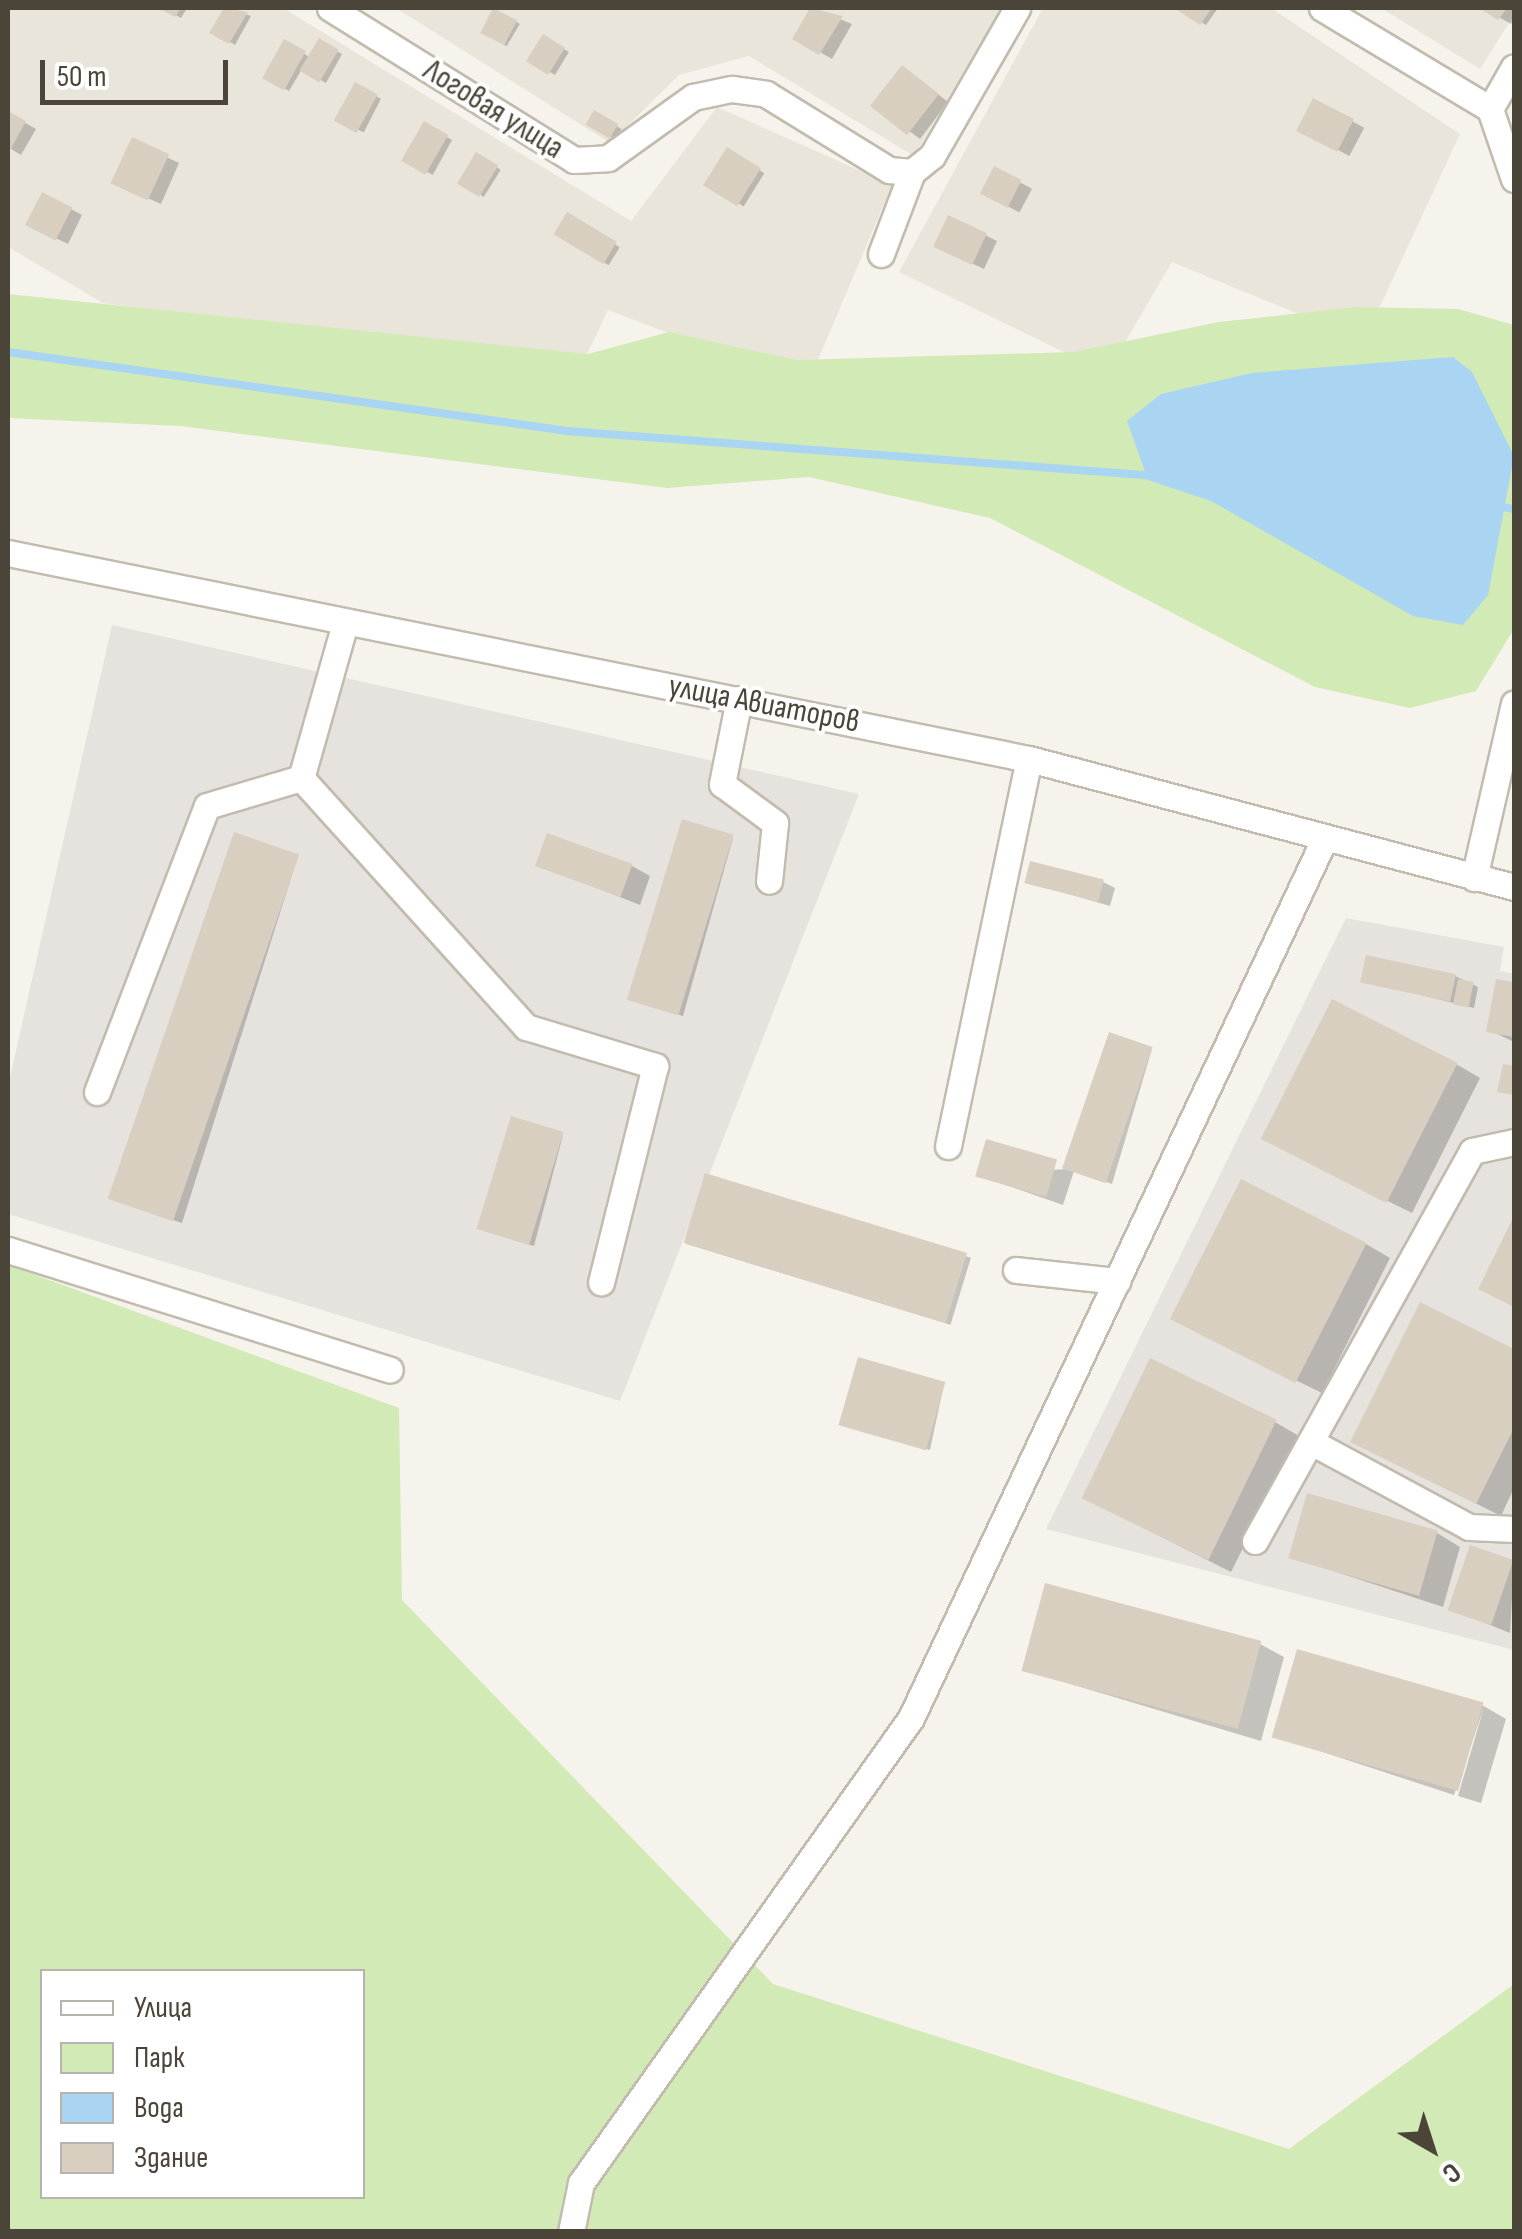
<!DOCTYPE html>
<meta charset="utf-8">
<style>
body{margin:0}
#map{position:relative;width:1522px;height:2239px;overflow:hidden;background:#f6f3ec;font-family:"Sofia Sans Condensed",sans-serif}
div>[style]{position:absolute}
.residential>*{inset:0;background:#eae5da}
.industrial>*{inset:0;background:#e6e2dd}
.green>*{inset:0;background:#d2eab5}
.water>*{inset:0;background:#a9d4f2}
.shadow>*{inset:0;background:#0003;transform-origin:0 0}
.stream>*{height:8px;margin:-4px;padding:0 4px;transform-origin:4px;border-radius:4px;background:#a9d4f2}
.building>*{inset:0;background:#d8cfc1;transform-origin:0 0}
.roads{filter:drop-shadow(2px 0 #c2bbae) drop-shadow(-2px 0 #c2bbae) drop-shadow(0 2px #c2bbae) drop-shadow(0 -2px #c2bbae)}
.minor>*{height:25px;margin:-12.5px;padding:0 12.5px;transform-origin:12.5px;border-radius:12.5px;background:#fff}
span{translate:-50% -50%;white-space:nowrap;text-align:center;line-height:1.15;-webkit-text-stroke:8px #fff;paint-order:stroke}
.street-label{font-size:32px;color:#4b4439}
.frame{position:absolute;inset:0;border:10px solid #4b4439;pointer-events:none}
.legend{position:absolute;left:40px;top:1969px;width:325px;height:230px;box-sizing:border-box;background:#fff;border:2px solid #b7b4b0;margin:0;padding:12px 18px;list-style:none;font-size:30px;color:#4b4439}
.legend li{display:flex;align-items:center;gap:20px;height:50px}
.legend b{width:50px;border:2px solid #b7b4b0}
.north{position:absolute;left:1382px;top:2099px;width:100px;height:100px;-webkit-text-stroke:8px #fff;paint-order:stroke;rotate:141deg;font-size:28px;font-weight:700;line-height:40px;text-align:center;color:#4b4439}
.north::after{content:'';display:block;margin:auto;width:35px;height:45px;background:#4b4439;clip-path:polygon(50% 0,100% 100%,50% 72%,0 100%)}
.scale{position:absolute;left:40px;top:60px;width:188px;height:45px;box-sizing:border-box;border:5px solid #4b4439;border-top:0;padding-left:12px;font-size:30px;line-height:35px;white-space:nowrap;color:#4b4439;-webkit-text-stroke:8px #fff;paint-order:stroke}
</style>
<div id="map">
<div class="residential">
<i style="clip-path:polygon(8px 8px,283px 8px,631px 221px,717px 107px,892px 185px,807px 386px,608px 310px,582px 365px,103px 303px,8px 247px)"></i>
<i style="clip-path:polygon(396px 8px,1001px 8px,914px 156px,749px 56px,679px 75px,610px 143px)"></i>
<i style="clip-path:polygon(1043px 8px,1271px 8px,1460px 134px,1364px 341px,1172px 262px,1107px 373px,899px 272px)"></i>
<i style="clip-path:polygon(1381px 8px,1514px 8px,1514px 15px,1480px 69px)"></i>
</div>
<div class="industrial">
<i style="clip-path:polygon(112px 625px,859px 794px,620px 1401px,8px 1214px,8px 1086px)"></i>
<i style="clip-path:polygon(1346px 918px,1504px 947px,1500px 971px,1514px 974px,1514px 1650px,1046px 1529px)"></i>
</div>
<div class="green">
<i style="clip-path:polygon(8px 294px,588px 354px,669px 332px,796px 360px,1073px 352px,1219px 322px,1355px 307px,1458px 309px,1514px 325px,1514px 629px,1476px 691px,1410px 708px,1315px 687px,990px 518px,809px 477px,667px 488px,180px 426px,8px 418px)"></i>
<i style="clip-path:polygon(evenodd,8px 1265px,399px 1408px,402px 1600px,773px 1984px,1289px 2149px,1514px 1984px,1514px 2231px,8px 2231px,8px 1265px,42px 1972px,362px 1972px,362px 2196px,42px 2196px,42px 1972px)"></i>
</div>
<div class="water">
<i style="clip-path:polygon(1453px 357px,1472px 372px,1514px 456px,1488px 595px,1463px 625px,1413px 616px,1211px 501px,1148px 480px,1127px 421px,1161px 394px,1252px 373px)"></i>
</div>
<div class="shadow">
<i style="clip-path:polygon(163px 8px,187px 8px,181px 18px)"></i>
<i style="clip-path:polygon(227px 8px,251px 16px,235px 45px,213px 32px)"></i>
<i style="clip-path:polygon(813px 8px,852px 24px,832px 59px,795px 38px)"></i>
<i style="clip-path:polygon(1178px 8px,1218px 8px,1206px 25px)"></i>
<i style="clip-path:polygon(1483px 8px,1514px 8px,1514px 18px,1511px 24px)"></i>
<i style="left:495px;top:9px;width:29px;height:26px;rotate:31deg"></i>
<i style="left:544px;top:37px;width:29px;height:27px;rotate:31deg"></i>
<i style="clip-path:polygon(285px 42px,311px 58px,320px 42px,342px 54px,326px 83px,302px 69px,289px 91px,266px 77px)"></i>
<i style="clip-path:polygon(913px 75px,948px 102px,920px 139px,874px 105px)"></i>
<i style="left:356px;top:86px;width:28px;height:38px;rotate:27deg"></i>
<i style="left:1314px;top:101px;width:57px;height:32px;rotate:28deg"></i>
<i style="clip-path:polygon(8px 113px,36px 129px,21px 155px,8px 147px)"></i>
<i style="left:595px;top:113px;width:31px;height:12px;rotate:31deg"></i>
<i style="left:425px;top:125px;width:31px;height:40px;rotate:29deg"></i>
<i style="clip-path:polygon(133px 141px,179px 163px,161px 204px,125px 188px)"></i>
<i style="left:727px;top:150px;width:44px;height:39px;rotate:32deg"></i>
<i style="left:477px;top:155px;width:28px;height:32px;rotate:32deg"></i>
<i style="left:995px;top:169px;width:42px;height:27px;rotate:28deg"></i>
<i style="clip-path:polygon(71px 209px,82px 215px,68px 244px,41px 231px)"></i>
<i style="left:568px;top:215px;width:61px;height:21px;rotate:32deg"></i>
<i style="clip-path:polygon(950px 218px,997px 241px,984px 269px,948px 252px)"></i>
<i style="clip-path:polygon(733px 838px,683px 1016px,634px 1001px)"></i>
<i style="clip-path:polygon(298px 856px,182px 1223px,119px 1202px)"></i>
<i style="clip-path:polygon(539px 865px,632px 866px,650px 876px,640px 905px)"></i>
<i style="clip-path:polygon(1027px 882px,1103px 882px,1115px 888px,1110px 906px)"></i>
<i style="clip-path:polygon(1455px 976px,1478px 987px,1474px 1008px,1363px 981px)"></i>
<i style="clip-path:polygon(1498px 982px,1514px 985px,1514px 1042px,1489px 1030px)"></i>
<i style="clip-path:polygon(1152px 1049px,1112px 1184px,1074px 1171px,1063px 1205px,977px 1175px,1066px 1169px)"></i>
<i style="clip-path:polygon(1456px 1064px,1480px 1078px,1412px 1213px,1289px 1152px)"></i>
<i style="clip-path:polygon(563px 1135px,534px 1246px,484px 1231px)"></i>
<i style="left:707px;top:1177px;width:276px;height:70px;rotate:17deg"></i>
<i style="clip-path:polygon(1366px 1244px,1390px 1258px,1322px 1393px,1198px 1332px)"></i>
<i style="clip-path:polygon(1421px 1305px,1514px 1351px,1514px 1488px,1501px 1516px,1377px 1454px)"></i>
<i style="clip-path:polygon(944px 1384px,930px 1450px,846px 1426px)"></i>
<i style="clip-path:polygon(1275px 1422px,1299px 1436px,1231px 1572px,1108px 1510px)"></i>
<i style="clip-path:polygon(1437px 1533px,1460px 1547px,1443px 1607px,1291px 1557px)"></i>
<i style="clip-path:polygon(1471px 1548px,1514px 1563px,1510px 1633px,1450px 1609px)"></i>
<i style="clip-path:polygon(1260px 1644px,1284px 1657px,1261px 1741px,1024px 1670px)"></i>
<i style="clip-path:polygon(1482px 1705px,1506px 1719px,1481px 1803px,1458px 1796px,1484px 1707px,1454px 1795px,1274px 1736px)"></i>
</div>
<div class="stream">
<i style="left:8px;top:352px;width:565px;rotate:8.04deg"></i>
<i style="left:567px;top:431px;width:591px;rotate:4.37deg"></i>
<i style="left:1498px;top:506px;width:16px;rotate:11deg"></i>
</div>
<div class="building">
<i style="clip-path:polygon(158px 8px,181px 8px,175px 17px)"></i>
<i style="clip-path:polygon(224px 8px,248px 12px,229px 44px,209px 33px)"></i>
<i style="left:493px;top:8px;width:27px;height:28px;rotate:27deg"></i>
<i style="clip-path:polygon(810px 8px,843px 16px,819px 55px,792px 39px)"></i>
<i style="clip-path:polygon(1174px 8px,1212px 8px,1200px 25px)"></i>
<i style="clip-path:polygon(1479px 8px,1507px 8px,1498px 20px)"></i>
<i style="left:543px;top:34px;width:26px;height:32px;rotate:32deg"></i>
<i style="left:319px;top:38px;width:23px;height:38px;rotate:31deg"></i>
<i style="left:284px;top:39px;width:25px;height:45px;rotate:29deg"></i>
<i style="left:902px;top:65px;width:47px;height:52px;rotate:38deg"></i>
<i style="left:355px;top:82px;width:26px;height:44px;rotate:29deg"></i>
<i style="left:1313px;top:98px;width:46px;height:37px;rotate:27deg"></i>
<i style="left:594px;top:110px;width:28px;height:17px;rotate:30deg"></i>
<i style="clip-path:polygon(8px 111px,26px 121px,8px 154px)"></i>
<i style="left:424px;top:121px;width:28px;height:46px;rotate:30deg"></i>
<i style="left:132px;top:137px;width:41px;height:51px;rotate:25deg"></i>
<i style="left:727px;top:147px;width:40px;height:45px;rotate:32deg"></i>
<i style="left:476px;top:152px;width:26px;height:37px;rotate:31deg"></i>
<i style="left:994px;top:166px;width:31px;height:31px;rotate:27deg"></i>
<i style="left:42px;top:192px;width:34px;height:37px;rotate:27deg"></i>
<i style="left:567px;top:212px;width:58px;height:26px;rotate:31deg"></i>
<i style="left:948px;top:215px;width:43px;height:35px;rotate:25deg"></i>
<i style="left:682px;top:819px;width:54px;height:189px;rotate:17deg"></i>
<i style="left:234px;top:832px;width:69px;height:388px;rotate:19deg"></i>
<i style="left:547px;top:833px;width:91px;height:35px;rotate:20deg"></i>
<i style="left:1030px;top:861px;width:76px;height:23px;rotate:14deg"></i>
<i style="left:1366px;top:955px;width:92px;height:28px;rotate:12deg"></i>
<i style="left:1458px;top:979px;width:16px;height:26px;rotate:11deg"></i>
<i style="clip-path:polygon(1496px 979px,1514px 982px,1514px 1037px,1486px 1032px)"></i>
<i style="left:1332px;top:999px;width:141px;height:157px;rotate:27deg"></i>
<i style="left:1109px;top:1032px;width:46px;height:144px;rotate:19deg"></i>
<i style="clip-path:polygon(1503px 1064px,1514px 1066px,1514px 1095px,1497px 1092px)"></i>
<i style="left:511px;top:1116px;width:55px;height:118px;rotate:17deg"></i>
<i style="left:986px;top:1139px;width:74px;height:39px;rotate:16deg"></i>
<i style="left:705px;top:1173px;width:274px;height:73px;rotate:17deg"></i>
<i style="left:1241px;top:1179px;width:141px;height:157px;rotate:27deg"></i>
<i style="clip-path:polygon(1514px 1216px,1514px 1307px,1478px 1289px)"></i>
<i style="clip-path:polygon(1420px 1302px,1514px 1349px,1514px 1428px,1476px 1504px,1350px 1442px)"></i>
<i style="left:858px;top:1357px;width:91px;height:71px;rotate:16deg"></i>
<i style="left:1150px;top:1358px;width:141px;height:156px;rotate:26deg"></i>
<i style="left:1307px;top:1493px;width:136px;height:68px;rotate:16deg"></i>
<i style="left:1470px;top:1545px;width:46px;height:69px;rotate:19deg"></i>
<i style="left:1045px;top:1583px;width:224px;height:91px;rotate:15deg"></i>
<i style="left:1297px;top:1649px;width:194px;height:92px;rotate:16deg"></i>
</div>
<div class="roads">
<div class="minor">
<i style="left:330px;top:8px;width:287px;rotate:31.9deg"></i>
<i style="left:574px;top:160px;width:34px;rotate:-3deg"></i>
<i style="left:608px;top:158px;width:105px;rotate:-35.7deg"></i>
<i style="left:693px;top:97px;width:40px;rotate:-12deg"></i>
<i style="left:732px;top:89px;width:34px;rotate:8deg"></i>
<i style="left:766px;top:94px;width:145px;rotate:31.7deg"></i>
<i style="left:889px;top:170px;width:23px;rotate:5deg"></i>
<i style="left:912px;top:172px;width:26px;rotate:-39deg"></i>
<i style="left:932px;top:156px;width:171px;rotate:-60.1deg"></i>
<i style="left:1322px;top:8px;width:196px;rotate:31deg"></i>
<i style="left:1490px;top:109px;width:74px;rotate:71.1deg"></i>
<i style="left:1490px;top:109px;width:48px;rotate:-60.3deg"></i>
<i style="left:881px;top:254px;width:88px;rotate:-69.3deg"></i>
<i style="left:8px;top:553px;width:1042px;rotate:11.41deg"></i>
<i style="left:1029px;top:759px;width:502px;rotate:14.78deg"></i>
<i style="left:345px;top:623px;width:161px;rotate:105.8deg"></i>
<i style="left:301px;top:778px;width:336px;rotate:47.9deg"></i>
<i style="left:526px;top:1027px;width:135px;rotate:16.8deg"></i>
<i style="left:655px;top:1066px;width:223px;rotate:104deg"></i>
<i style="left:739px;top:699px;width:87px;rotate:101.3deg"></i>
<i style="left:722px;top:784px;width:66px;rotate:36.3deg"></i>
<i style="left:775px;top:823px;width:58px;rotate:95.9deg"></i>
<i style="left:1474px;top:878px;width:179px;rotate:-77.1deg"></i>
<i style="left:97px;top:1092px;width:306px;rotate:-69deg"></i>
<i style="left:207px;top:806px;width:98px;rotate:-16.6deg"></i>
<i style="left:948px;top:1146px;width:395px;rotate:-78.2deg"></i>
<i style="left:8px;top:1250px;width:400px;rotate:17.4deg"></i>
<i style="left:1016px;top:1270px;width:102px;rotate:6.2deg"></i>
<i style="left:1315px;top:1444px;width:175px;rotate:28.3deg"></i>
<i style="left:1469px;top:1527px;width:45px;rotate:2.5deg"></i>
<i style="left:1255px;top:1541px;width:446px;rotate:-60.9deg"></i>
<i style="left:1472px;top:1151px;width:43px;rotate:-12.1deg"></i>
<i style="left:571px;top:2232px;width:50px;rotate:-78.5deg"></i>
<i style="left:581px;top:2183px;width:570px;rotate:-54.64deg"></i>
<i style="left:911px;top:1718px;width:973px;rotate:-64.81deg"></i>
</div>
</div>
<div class="street-label">
<span style="left:493px;top:110px;rotate:32deg">Логовая улица</span>
<span style="left:764px;top:705px;rotate:11deg">улица Авиаторов</span>
</div>
<div class="frame"></div>
<ul class="legend">
<li><b style="height:12px;background:#fff"></b>Улица</li>
<li><b style="height:28px;background:#d2eab5"></b>Парк</li>
<li><b style="height:28px;background:#a9d4f2"></b>Вода</li>
<li><b style="height:28px;background:#d8cfc1"></b>Здание</li>
</ul>
<div class="north">С</div>
<div class="scale">50 m</div>
</div>
